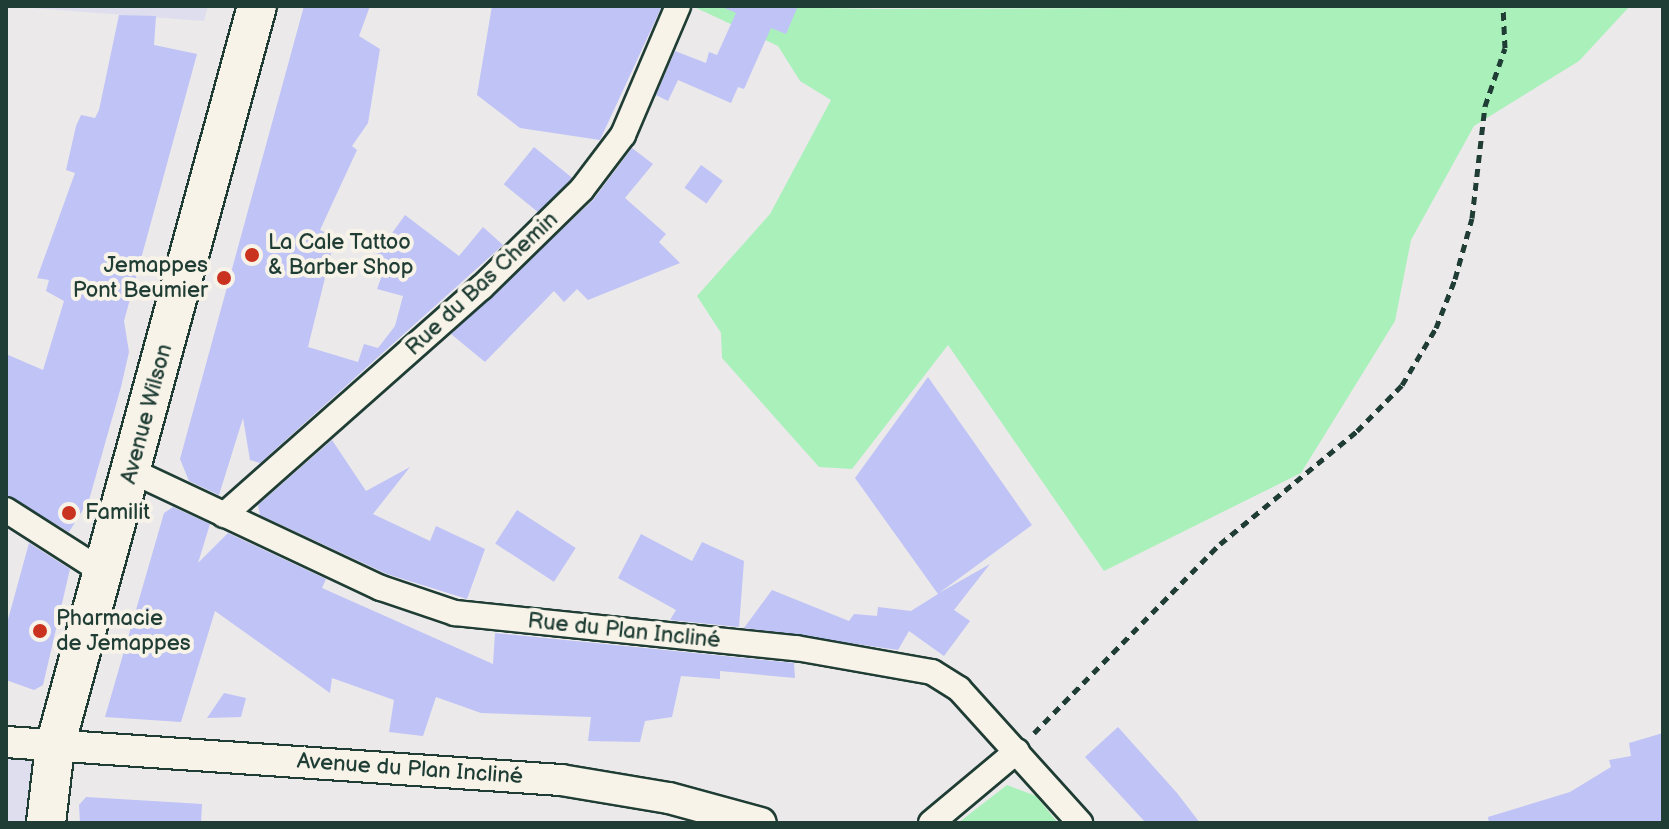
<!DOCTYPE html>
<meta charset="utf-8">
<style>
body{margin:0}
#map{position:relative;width:1669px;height:829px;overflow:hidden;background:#ece9eb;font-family:"Balsamiq Sans",sans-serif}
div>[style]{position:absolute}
.built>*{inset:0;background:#dedeee}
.green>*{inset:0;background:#aaf0bb}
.building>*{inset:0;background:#bfc3f5;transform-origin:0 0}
.path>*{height:5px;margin-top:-2.5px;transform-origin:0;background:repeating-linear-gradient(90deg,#1f3d34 0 8px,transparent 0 14px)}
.roads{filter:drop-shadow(2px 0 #1f3d34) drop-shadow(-2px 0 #1f3d34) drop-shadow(0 2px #1f3d34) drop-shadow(0 -2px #1f3d34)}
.minor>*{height:24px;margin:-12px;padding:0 12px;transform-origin:12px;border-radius:12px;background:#f7f3e8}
.tertiary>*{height:30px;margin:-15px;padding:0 15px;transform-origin:15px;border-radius:15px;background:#f7f3e8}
.primary>*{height:38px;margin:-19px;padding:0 19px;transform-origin:19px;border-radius:19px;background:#f7f3e8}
.dots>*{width:22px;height:22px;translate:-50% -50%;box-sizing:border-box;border:4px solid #f7f3e8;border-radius:50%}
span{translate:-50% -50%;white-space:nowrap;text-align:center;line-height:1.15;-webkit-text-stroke:8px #f7f3e8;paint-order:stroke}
.poi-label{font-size:22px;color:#1f3d34}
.left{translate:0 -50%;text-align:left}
.right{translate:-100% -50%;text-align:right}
.street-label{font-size:22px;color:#1f3d34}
.frame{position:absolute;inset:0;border:8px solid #1f3d34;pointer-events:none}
</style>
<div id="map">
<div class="built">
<i style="clip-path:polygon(6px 6px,208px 6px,204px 21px)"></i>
<i style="clip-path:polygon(55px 746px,35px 823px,6px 823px,6px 747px)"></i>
</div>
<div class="green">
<i style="clip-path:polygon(692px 6px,880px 9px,1630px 6px,1579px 61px,1474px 126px,1411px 240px,1395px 321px,1301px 473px,1104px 571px,948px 345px,852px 469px,819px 467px,722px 358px,721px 333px,697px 296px,770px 214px,831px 100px,800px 81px,778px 46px)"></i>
<i style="clip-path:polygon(1007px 785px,1036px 796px,1058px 823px,958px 823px)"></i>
</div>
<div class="building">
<i style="clip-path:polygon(304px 6px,370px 6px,359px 36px,380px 49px,368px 123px,352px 146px,357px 150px,320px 230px,335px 237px,308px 347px,358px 362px,364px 344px,378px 348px,395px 326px,403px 296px,377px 289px,384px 270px,370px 264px,405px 215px,459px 256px,483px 227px,503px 245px,260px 463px,250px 460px,243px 418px,219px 495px,189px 481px,180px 459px)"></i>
<i style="clip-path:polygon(492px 6px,662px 6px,600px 140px,520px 128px,477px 95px)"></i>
<i style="clip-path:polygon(720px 6px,798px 6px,786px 34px,771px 28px,744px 89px,738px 87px,731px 103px,678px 80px,668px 101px,656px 95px,675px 51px,706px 63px,709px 52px,717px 55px,736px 13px)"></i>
<i style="clip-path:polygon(119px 15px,156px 16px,154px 45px,197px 54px,124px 321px,129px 352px,121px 387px,89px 500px,69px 532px,6px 495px,6px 354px,43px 370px,64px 301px,46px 291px,49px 280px,37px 278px,75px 173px,66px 170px,76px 126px,81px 115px,95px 118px,99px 110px)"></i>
<i style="left:534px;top:147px;width:49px;height:48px;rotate:39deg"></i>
<i style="clip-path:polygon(632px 148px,653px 164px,625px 198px,666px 234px,659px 242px,680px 263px,588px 300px,577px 289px,564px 302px,554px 291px,485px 362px,451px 334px,593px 200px)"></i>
<i style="left:701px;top:165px;width:27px;height:28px;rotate:36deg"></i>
<i style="clip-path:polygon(928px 377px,1032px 525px,939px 593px,990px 564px,954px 610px,970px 621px,944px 656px,909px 631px,898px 650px,744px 628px,772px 590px,849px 621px,854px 614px,877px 616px,878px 607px,911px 611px,938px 594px,855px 478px)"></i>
<i style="clip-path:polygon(332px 440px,366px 491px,410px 467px,373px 514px,430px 541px,436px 526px,485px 549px,467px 599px,387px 574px,260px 515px,258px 505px)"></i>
<i style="clip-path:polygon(173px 507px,210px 524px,198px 563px,228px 533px,326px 579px,322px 588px,493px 664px,495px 633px,794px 663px,795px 678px,720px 671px,720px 679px,681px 676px,672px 717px,645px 721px,640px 742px,588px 741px,591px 717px,481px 713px,436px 697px,423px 736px,389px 732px,394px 700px,332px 678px,330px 693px,215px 611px,181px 722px,105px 717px,164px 513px)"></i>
<i style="left:517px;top:510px;width:70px;height:40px;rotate:33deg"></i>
<i style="clip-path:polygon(641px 534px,692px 561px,702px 542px,744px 561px,739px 627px,670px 620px,676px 610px,618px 578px)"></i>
<i style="clip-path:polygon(29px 543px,70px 569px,43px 685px,34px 690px,6px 680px,6px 627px)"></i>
<i style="clip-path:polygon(224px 693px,246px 698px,241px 717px,207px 718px)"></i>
<i style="clip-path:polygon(1118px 727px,1177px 793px,1200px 823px,1146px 823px,1085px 757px)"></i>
<i style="clip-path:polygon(1663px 733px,1663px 823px,1489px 823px,1488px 817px,1570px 792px,1611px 767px,1609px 760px,1631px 756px,1629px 743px)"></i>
<i style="clip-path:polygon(86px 797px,202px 804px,201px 823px,80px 823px,79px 805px)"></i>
</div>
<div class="path">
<i style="left:1034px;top:733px;width:265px;rotate:-45.5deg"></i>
<i style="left:1220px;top:544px;width:178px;rotate:-39.5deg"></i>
<i style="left:1357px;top:431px;width:64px;rotate:-45.6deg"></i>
<i style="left:1402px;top:385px;width:66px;rotate:-59.2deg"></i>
<i style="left:1436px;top:328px;width:53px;rotate:-68.8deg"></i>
<i style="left:1455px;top:279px;width:63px;rotate:-74.4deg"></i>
<i style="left:1472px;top:218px;width:113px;rotate:-83.4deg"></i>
<i style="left:1485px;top:106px;width:61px;rotate:-71deg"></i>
<i style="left:1505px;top:48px;width:42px;rotate:-92.7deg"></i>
</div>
<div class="roads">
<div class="minor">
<i style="left:132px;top:471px;width:275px;rotate:25.2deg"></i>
<i style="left:381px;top:588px;width:78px;rotate:18.7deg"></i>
<i style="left:455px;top:613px;width:343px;rotate:5.9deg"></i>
<i style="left:796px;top:648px;width:138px;rotate:10deg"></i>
<i style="left:932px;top:672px;width:32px;rotate:32deg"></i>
<i style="left:959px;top:689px;width:181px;rotate:47.9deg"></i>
<i style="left:6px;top:510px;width:115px;rotate:32.6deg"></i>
<i style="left:224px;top:515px;width:343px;rotate:-41.5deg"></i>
<i style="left:481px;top:288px;width:141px;rotate:-44.4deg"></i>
<i style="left:582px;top:189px;width:68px;rotate:-52.8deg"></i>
<i style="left:623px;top:135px;width:140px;rotate:-66.9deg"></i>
<i style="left:931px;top:823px;width:112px;rotate:-39.9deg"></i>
</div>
<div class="tertiary">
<i style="left:6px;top:742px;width:556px;rotate:3.92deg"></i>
<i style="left:561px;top:780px;width:109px;rotate:9.5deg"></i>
<i style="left:669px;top:798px;width:95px;rotate:15.2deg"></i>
</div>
<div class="primary">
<i style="left:46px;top:823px;width:78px;rotate:-83.3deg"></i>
<i style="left:55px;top:746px;width:767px;rotate:-74.73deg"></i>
</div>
</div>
<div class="dots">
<i style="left:252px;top:255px;background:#c8321e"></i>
<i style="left:224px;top:278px;background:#c8321e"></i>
<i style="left:69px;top:513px;background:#c8321e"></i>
<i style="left:40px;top:631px;background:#c8321e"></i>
</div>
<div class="poi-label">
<span class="left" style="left:268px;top:255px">La Cale Tattoo<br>&amp; Barber Shop</span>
<span class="right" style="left:208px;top:278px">Jemappes<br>Pont Beumier</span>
<span class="left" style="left:85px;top:513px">Familit</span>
<span class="left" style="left:56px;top:631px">Pharmacie<br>de Jemappes</span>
</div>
<div class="street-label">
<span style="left:482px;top:284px;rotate:-43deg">Rue du Bas Chemin</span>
<span style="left:147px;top:414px;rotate:-75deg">Avenue Wilson</span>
<span style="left:624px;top:631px;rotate:6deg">Rue du Plan Incliné</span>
<span style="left:410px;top:769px;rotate:4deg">Avenue du Plan Incliné</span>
</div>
<div class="frame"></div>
</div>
